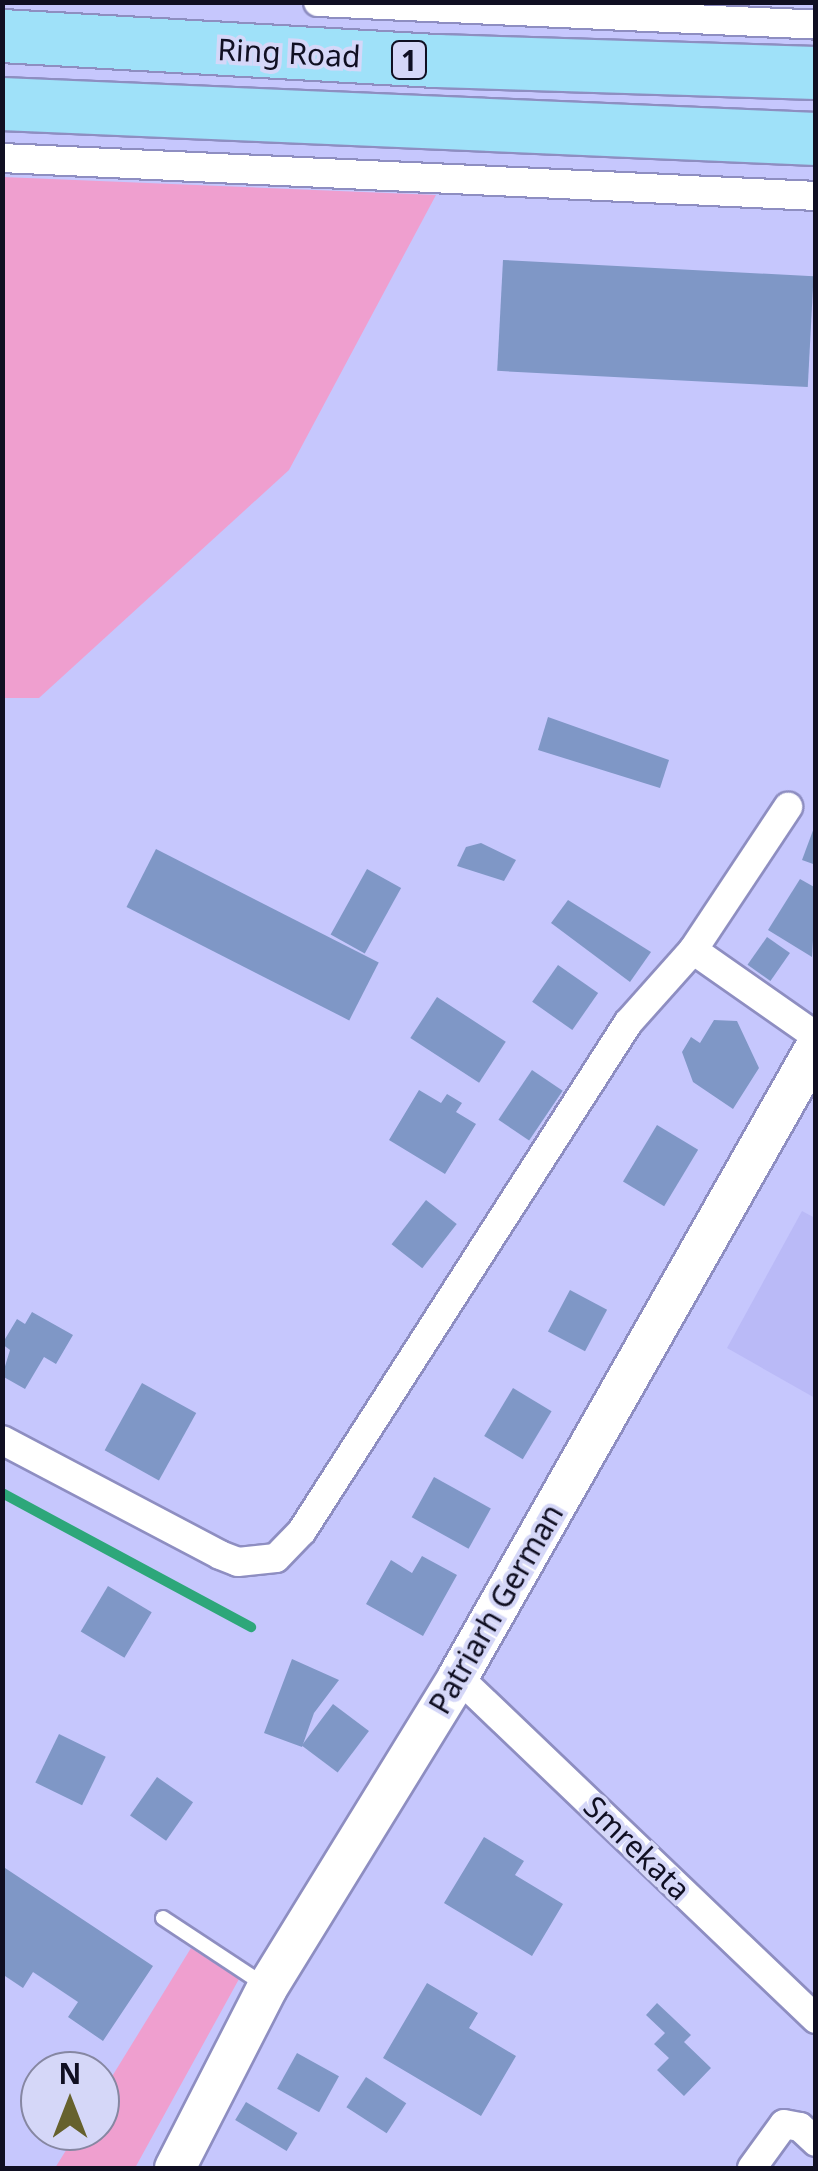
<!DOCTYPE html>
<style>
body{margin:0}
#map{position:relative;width:818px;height:2171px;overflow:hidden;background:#c6c7fd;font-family:"Noto Sans",sans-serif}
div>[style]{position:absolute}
.built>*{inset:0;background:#babaf7}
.green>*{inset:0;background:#ef9fcf}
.stream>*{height:10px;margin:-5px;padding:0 5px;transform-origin:5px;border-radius:5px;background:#2da77a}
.building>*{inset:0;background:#7f97c6;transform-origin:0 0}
.roads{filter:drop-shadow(2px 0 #8e8ec1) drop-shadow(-2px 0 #8e8ec1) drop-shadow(0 2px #8e8ec1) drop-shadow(0 -2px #8e8ec1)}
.lane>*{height:14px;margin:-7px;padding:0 7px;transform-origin:7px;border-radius:7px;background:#fff}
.street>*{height:28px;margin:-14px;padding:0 14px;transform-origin:14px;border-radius:14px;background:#fff}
.secondary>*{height:40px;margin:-20px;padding:0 20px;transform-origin:20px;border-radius:20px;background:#fff}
.highway>*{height:52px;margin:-26px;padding:0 26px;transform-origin:26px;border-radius:26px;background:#9fe1f9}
span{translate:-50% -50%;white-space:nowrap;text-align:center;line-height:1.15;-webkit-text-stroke:8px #d5d7f8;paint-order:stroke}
.shield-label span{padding:2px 8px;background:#d5d7f8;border:2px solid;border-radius:8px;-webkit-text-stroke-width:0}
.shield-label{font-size:28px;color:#100f22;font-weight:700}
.street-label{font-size:30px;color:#100f22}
.frame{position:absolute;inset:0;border:5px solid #100f22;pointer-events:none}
.north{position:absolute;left:20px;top:2051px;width:100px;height:100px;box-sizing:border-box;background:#d5d7f8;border:2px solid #8687a2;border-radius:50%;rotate:0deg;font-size:28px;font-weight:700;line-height:40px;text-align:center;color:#100f22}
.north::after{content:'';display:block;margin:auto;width:35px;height:45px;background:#66612d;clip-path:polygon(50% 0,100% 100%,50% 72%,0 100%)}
</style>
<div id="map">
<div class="built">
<i style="clip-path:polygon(802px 1211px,815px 1218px,815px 1398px,727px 1348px)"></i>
</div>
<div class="green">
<i style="clip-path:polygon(3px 177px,436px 195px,289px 470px,39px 698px,3px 698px)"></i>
<i style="clip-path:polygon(191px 1948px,239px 1979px,135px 2168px,55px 2168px,78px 2131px,100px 2131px,100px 2096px)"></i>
</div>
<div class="stream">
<i style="left:2px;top:1493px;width:283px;rotate:28.3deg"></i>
</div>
<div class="building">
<i style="left:503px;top:260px;width:311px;height:111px;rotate:3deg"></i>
<i style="clip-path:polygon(548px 717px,669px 760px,660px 788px,538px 750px)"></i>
<i style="clip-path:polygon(815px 825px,816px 825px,816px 865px,802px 860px)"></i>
<i style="clip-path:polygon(481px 843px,516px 860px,504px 881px,457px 866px,466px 847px)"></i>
<i style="left:156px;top:849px;width:250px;height:65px;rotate:27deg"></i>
<i style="left:367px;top:869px;width:39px;height:75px;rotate:29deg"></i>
<i style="clip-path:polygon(800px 879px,816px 888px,812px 957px,768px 930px)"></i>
<i style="clip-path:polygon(568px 900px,651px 952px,630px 982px,551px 923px)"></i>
<i style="left:767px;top:937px;width:28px;height:34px;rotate:35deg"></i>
<i style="left:558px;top:965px;width:49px;height:45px;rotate:35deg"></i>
<i style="left:437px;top:997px;width:82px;height:49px;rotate:33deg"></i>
<i style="clip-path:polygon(714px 1020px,737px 1021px,759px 1068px,733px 1109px,693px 1082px,682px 1052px,691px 1037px,700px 1043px)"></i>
<i style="left:532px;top:1070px;width:37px;height:60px;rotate:34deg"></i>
<i style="clip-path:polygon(419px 1090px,441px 1103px,447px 1094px,462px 1103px,456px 1112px,476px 1124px,445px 1174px,389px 1140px)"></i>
<i style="left:657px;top:1125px;width:48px;height:66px;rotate:31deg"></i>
<i style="left:426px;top:1200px;width:39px;height:56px;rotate:38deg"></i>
<i style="left:570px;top:1290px;width:42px;height:47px;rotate:28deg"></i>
<i style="clip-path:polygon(32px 1312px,73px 1335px,56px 1364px,44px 1357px,25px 1389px,2px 1376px,10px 1350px,2px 1344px,17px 1319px,25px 1324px)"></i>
<i style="left:142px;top:1383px;width:62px;height:77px;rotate:29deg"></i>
<i style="left:513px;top:1388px;width:45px;height:56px;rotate:31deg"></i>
<i style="left:434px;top:1477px;width:65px;height:46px;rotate:29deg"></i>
<i style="clip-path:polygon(422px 1556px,457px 1575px,423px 1636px,366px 1604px,391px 1560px,412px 1573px)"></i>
<i style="left:108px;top:1586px;width:51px;height:53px;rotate:31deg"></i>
<i style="clip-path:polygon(292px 1659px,339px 1680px,314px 1713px,302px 1747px,264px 1733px)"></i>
<i style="left:333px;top:1704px;width:45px;height:52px;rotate:37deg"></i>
<i style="left:59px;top:1734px;width:52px;height:54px;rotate:26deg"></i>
<i style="left:157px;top:1777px;width:44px;height:47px;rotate:35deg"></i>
<i style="clip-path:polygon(484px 1837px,524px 1861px,515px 1875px,563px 1904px,532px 1956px,444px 1903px)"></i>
<i style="clip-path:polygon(2px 1866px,153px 1966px,103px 2041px,68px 2017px,78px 2002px,33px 1972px,23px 1988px,2px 1974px)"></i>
<i style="clip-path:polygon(427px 1983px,478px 2013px,469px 2028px,516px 2056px,481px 2116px,383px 2058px)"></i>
<i style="clip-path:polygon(657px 2003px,691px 2035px,684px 2042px,711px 2068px,684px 2096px,657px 2070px,669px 2058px,654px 2044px,665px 2033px,646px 2015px)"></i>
<i style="left:297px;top:2053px;width:48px;height:41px;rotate:29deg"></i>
<i style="left:366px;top:2077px;width:48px;height:36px;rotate:33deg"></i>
<i style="left:246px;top:2102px;width:60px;height:21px;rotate:31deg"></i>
</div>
<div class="roads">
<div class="lane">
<i style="left:163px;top:1918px;width:120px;rotate:33.4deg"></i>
</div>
<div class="street">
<i style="left:318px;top:2px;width:499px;rotate:2.6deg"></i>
<i style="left:2px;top:158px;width:815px;rotate:2.67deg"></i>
<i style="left:693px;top:950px;width:172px;rotate:-56.4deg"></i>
<i style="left:2px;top:1440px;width:246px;rotate:27.8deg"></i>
<i style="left:220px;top:1555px;width:19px;rotate:21deg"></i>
<i style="left:238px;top:1562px;width:38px;rotate:-6deg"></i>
<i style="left:276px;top:1558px;width:37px;rotate:-46deg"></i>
<i style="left:302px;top:1531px;width:604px;rotate:-57.31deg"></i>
<i style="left:628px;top:1023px;width:98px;rotate:-48.3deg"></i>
<i style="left:693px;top:950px;width:150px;rotate:35deg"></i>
<i style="left:458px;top:1677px;width:495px;rotate:43.7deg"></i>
<i style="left:752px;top:2168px;width:54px;rotate:-54deg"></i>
<i style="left:784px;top:2124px;width:16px;rotate:11deg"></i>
<i style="left:800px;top:2127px;width:22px;rotate:43deg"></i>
</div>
<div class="secondary">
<i style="left:175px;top:2168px;width:202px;rotate:-62.9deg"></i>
<i style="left:267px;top:1988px;width:365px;rotate:-58.4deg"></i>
<i style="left:458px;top:1677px;width:725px;rotate:-60.39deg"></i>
</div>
<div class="highway">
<i style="left:2px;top:36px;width:436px;rotate:3.3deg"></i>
<i style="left:437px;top:61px;width:379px;rotate:1.8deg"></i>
<i style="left:2px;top:104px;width:815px;rotate:2.46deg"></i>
</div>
</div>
<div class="shield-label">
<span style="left:409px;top:60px">1</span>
</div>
<div class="street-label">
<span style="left:289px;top:53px;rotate:3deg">Ring Road</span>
<span style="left:496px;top:1609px;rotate:-60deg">Patriarh German</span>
<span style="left:637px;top:1848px;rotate:44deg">Smrekata</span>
</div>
<div class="frame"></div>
<div class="north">N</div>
</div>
